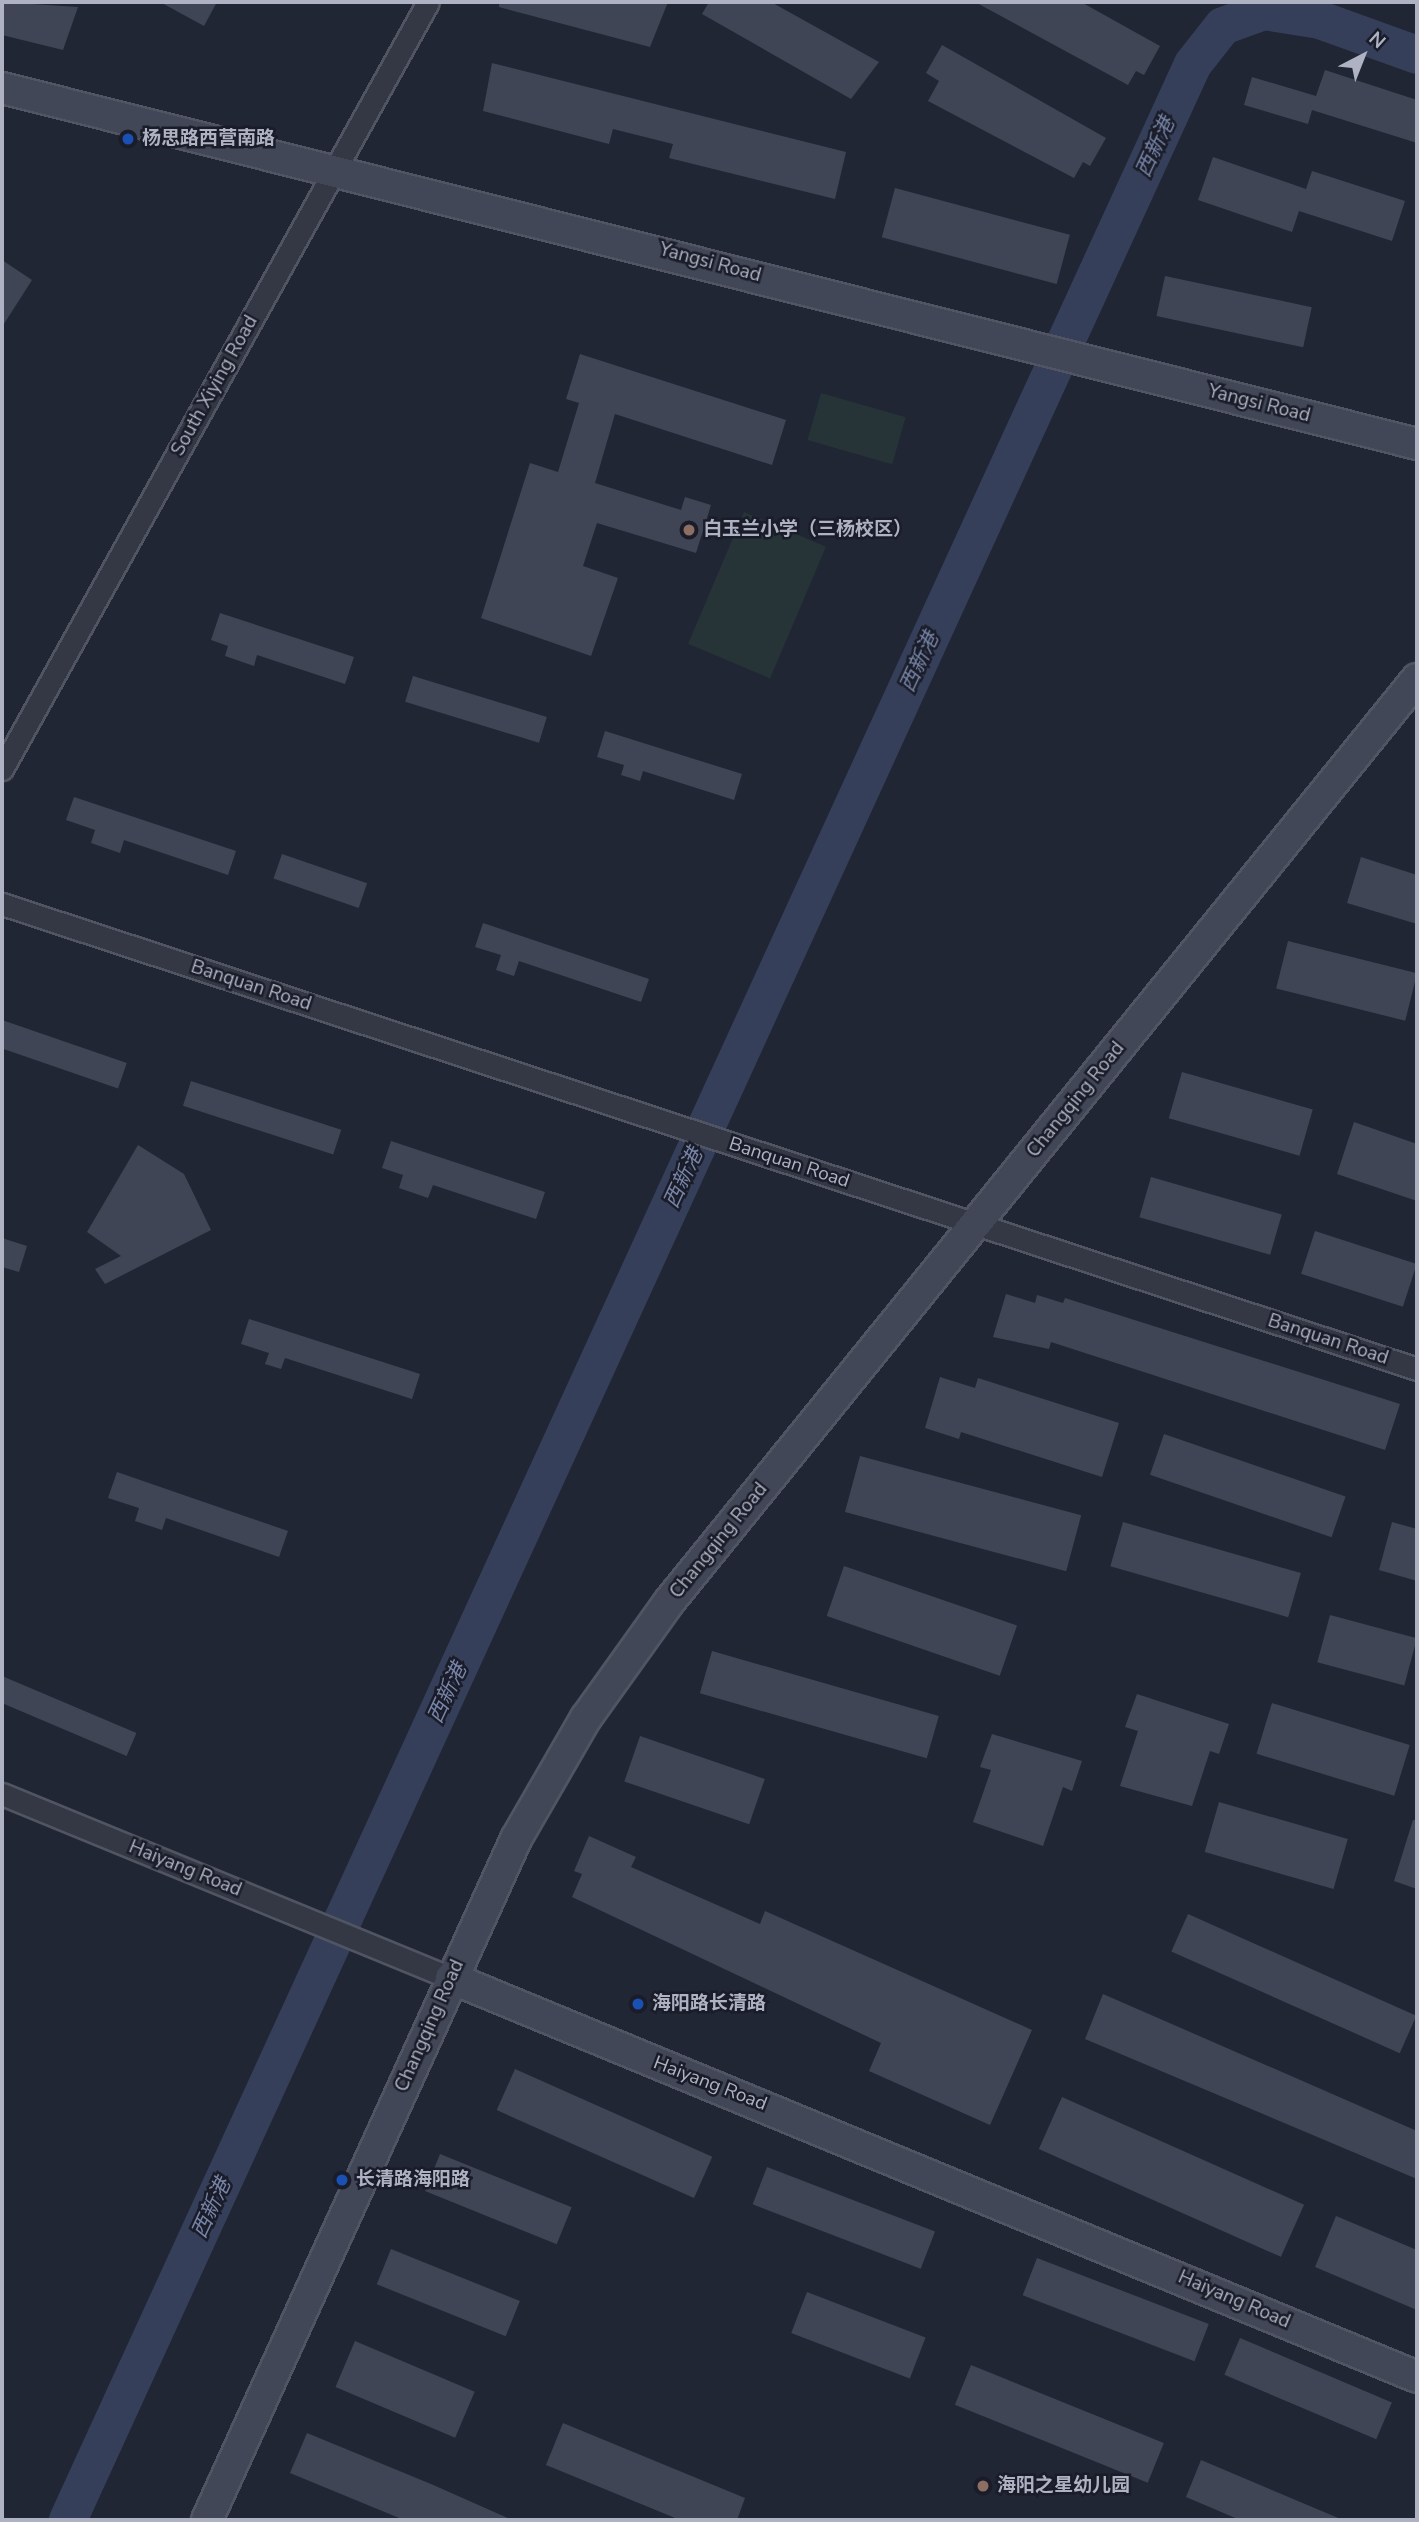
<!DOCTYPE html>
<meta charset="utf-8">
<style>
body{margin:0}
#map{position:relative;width:1419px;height:2522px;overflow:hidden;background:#212634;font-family:"Nunito Sans","Noto Sans SC",sans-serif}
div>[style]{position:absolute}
.green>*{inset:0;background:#263438;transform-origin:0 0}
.river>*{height:38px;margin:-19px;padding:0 19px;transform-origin:19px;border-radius:19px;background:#363f5a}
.building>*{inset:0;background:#3f4555;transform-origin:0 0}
.roads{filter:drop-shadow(2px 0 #515563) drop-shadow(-2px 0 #515563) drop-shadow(0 2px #515563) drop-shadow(0 -2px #515563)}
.street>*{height:21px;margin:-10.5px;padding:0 10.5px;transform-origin:10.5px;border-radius:10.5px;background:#343845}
.secondary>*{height:30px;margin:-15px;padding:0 15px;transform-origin:15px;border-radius:15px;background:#424757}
.dots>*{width:19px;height:19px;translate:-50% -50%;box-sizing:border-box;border:4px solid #1a1d29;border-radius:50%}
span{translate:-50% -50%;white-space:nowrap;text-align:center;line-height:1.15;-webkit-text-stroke:5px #1a1d29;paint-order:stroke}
.poi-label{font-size:19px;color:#aeb2c2;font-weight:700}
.left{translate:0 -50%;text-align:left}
.street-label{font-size:19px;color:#aeb2c2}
.water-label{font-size:21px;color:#7885a8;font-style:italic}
.frame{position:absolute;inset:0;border:4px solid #aeb2c2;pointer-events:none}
.north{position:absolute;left:1328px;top:21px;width:70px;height:70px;-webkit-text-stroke:5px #1a1d29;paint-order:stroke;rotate:42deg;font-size:19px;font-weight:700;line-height:28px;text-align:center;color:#aeb2c2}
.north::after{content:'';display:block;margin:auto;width:24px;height:32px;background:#aeb2c2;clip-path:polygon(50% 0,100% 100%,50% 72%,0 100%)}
</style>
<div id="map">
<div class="green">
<i style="left:821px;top:393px;width:88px;height:49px;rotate:16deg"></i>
<i style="left:744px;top:512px;width:89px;height:143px;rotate:23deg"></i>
</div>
<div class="river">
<i style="left:68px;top:2520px;width:2701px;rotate:-65.39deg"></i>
<i style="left:1193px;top:64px;width:48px;rotate:-51.7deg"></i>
<i style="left:1223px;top:26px;width:44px;rotate:-20.1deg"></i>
<i style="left:1264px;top:11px;width:57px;rotate:9.1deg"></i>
<i style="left:1320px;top:20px;width:103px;rotate:19.8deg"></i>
</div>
<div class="building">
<i style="clip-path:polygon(2px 2px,78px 7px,63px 50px,2px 35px)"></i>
<i style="clip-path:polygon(160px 2px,217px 2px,204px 26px)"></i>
<i style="clip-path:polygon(499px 2px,668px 2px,650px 47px,499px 7px)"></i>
<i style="clip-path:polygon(709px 2px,771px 2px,879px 62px,851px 99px,702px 14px)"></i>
<i style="clip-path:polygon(975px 2px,1081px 2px,1160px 46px,1144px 75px,1136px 71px,1128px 85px)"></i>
<i style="clip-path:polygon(942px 45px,1106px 138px,1090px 166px,1083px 162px,1074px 178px,928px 101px,939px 81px,926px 73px)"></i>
<i style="clip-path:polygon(492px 63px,846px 152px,835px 199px,669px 158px,673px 144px,613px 129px,609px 144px,483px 111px)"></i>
<i style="clip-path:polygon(1325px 70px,1417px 100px,1417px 143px,1312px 110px,1308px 124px,1244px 105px,1252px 77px,1316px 96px)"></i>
<i style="clip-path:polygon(1213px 157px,1306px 189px,1312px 171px,1405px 201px,1392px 241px,1299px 211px,1292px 232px,1198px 200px)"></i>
<i style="left:895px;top:188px;width:181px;height:51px;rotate:15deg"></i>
<i style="clip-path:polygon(2px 260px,32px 280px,2px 327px)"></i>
<i style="left:1165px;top:276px;width:150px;height:41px;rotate:12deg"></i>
<i style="clip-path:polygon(580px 354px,786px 420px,772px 465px,615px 414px,595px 483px,681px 510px,685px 497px,711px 505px,696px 553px,597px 523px,583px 566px,618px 578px,591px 656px,481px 618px,530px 463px,558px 472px,579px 403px,566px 399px)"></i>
<i style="clip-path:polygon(220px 613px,354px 657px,345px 684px,257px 655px,254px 666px,225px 656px,228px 646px,211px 640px)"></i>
<i style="left:413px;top:676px;width:140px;height:27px;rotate:17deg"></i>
<i style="clip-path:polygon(605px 731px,742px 774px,734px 800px,643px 771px,640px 781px,621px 775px,624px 765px,597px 757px)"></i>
<i style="clip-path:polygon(74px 797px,236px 851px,228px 875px,124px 840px,120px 853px,91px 843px,95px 830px,66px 820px)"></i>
<i style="left:282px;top:854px;width:90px;height:26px;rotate:19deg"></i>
<i style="clip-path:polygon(1361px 857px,1417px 875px,1417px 924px,1347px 903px)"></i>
<i style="clip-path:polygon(483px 923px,649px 979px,641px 1002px,519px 961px,514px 976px,496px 970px,501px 955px,475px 947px)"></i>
<i style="left:1288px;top:941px;width:133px;height:49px;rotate:14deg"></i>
<i style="left:2px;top:1020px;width:132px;height:27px;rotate:19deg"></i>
<i style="left:1182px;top:1072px;width:136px;height:48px;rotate:16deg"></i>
<i style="left:191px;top:1081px;width:158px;height:26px;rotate:18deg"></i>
<i style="clip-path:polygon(1354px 1122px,1417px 1144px,1417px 1201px,1337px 1174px)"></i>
<i style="clip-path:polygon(391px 1141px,545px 1192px,536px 1219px,433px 1185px,428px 1198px,399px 1188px,403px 1175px,382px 1168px)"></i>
<i style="clip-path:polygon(138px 1145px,184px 1174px,211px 1230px,105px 1284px,95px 1269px,121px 1256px,87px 1232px)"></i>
<i style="left:1151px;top:1177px;width:136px;height:42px;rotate:16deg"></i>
<i style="left:1315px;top:1231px;width:107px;height:45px;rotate:18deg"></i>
<i style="clip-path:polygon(2px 1238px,27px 1246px,19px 1272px,2px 1267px)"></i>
<i style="clip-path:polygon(1006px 1294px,1035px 1303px,1037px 1295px,1063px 1303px,1065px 1298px,1400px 1404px,1385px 1450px,1051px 1342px,1049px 1349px,993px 1337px)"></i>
<i style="clip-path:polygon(249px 1319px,420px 1374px,412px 1399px,285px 1358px,281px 1369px,265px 1364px,269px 1353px,241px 1344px)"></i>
<i style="clip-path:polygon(940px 1377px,975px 1388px,978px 1378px,1119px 1423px,1102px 1477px,961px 1432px,959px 1439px,925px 1428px)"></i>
<i style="left:1164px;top:1434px;width:192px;height:43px;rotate:19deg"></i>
<i style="left:860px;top:1456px;width:229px;height:58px;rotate:15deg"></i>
<i style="clip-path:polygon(117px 1472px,288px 1531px,279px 1557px,166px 1518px,162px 1530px,135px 1521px,139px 1508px,108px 1498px)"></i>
<i style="left:1123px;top:1522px;width:185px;height:46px;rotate:16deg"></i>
<i style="clip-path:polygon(1392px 1522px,1417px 1529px,1417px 1581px,1379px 1570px)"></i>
<i style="left:844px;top:1566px;width:183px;height:53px;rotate:19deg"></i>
<i style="left:1330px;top:1615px;width:90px;height:49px;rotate:15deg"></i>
<i style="left:712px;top:1651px;width:236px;height:44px;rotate:16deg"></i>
<i style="left:2px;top:1676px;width:146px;height:25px;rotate:23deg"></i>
<i style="clip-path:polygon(1137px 1694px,1229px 1724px,1219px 1754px,1210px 1751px,1192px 1806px,1120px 1786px,1138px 1731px,1125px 1727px)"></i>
<i style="left:1272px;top:1703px;width:144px;height:53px;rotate:17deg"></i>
<i style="clip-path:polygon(992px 1734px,1082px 1761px,1072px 1791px,1063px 1787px,1043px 1846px,973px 1822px,991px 1770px,980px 1767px)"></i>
<i style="left:640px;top:1736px;width:132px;height:48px;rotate:19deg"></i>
<i style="left:1219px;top:1802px;width:134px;height:52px;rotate:16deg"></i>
<i style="clip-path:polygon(1413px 1820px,1417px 1820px,1417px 1889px,1394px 1881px)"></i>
<i style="clip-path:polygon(589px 1836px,636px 1857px,631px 1867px,760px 1924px,765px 1911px,1032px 2030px,990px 2125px,869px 2071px,881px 2043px,572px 1897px,582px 1874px,574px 1871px)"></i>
<i style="left:1188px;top:1914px;width:250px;height:41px;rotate:24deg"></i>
<i style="clip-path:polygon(1103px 1994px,1417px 2131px,1417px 2179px,1085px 2039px)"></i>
<i style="left:515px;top:2069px;width:216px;height:45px;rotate:24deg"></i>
<i style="left:1062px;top:2097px;width:265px;height:57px;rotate:24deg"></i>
<i style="left:440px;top:2154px;width:142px;height:40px;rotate:22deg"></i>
<i style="left:767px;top:2167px;width:180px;height:40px;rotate:21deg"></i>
<i style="clip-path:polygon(1336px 2216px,1417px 2250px,1417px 2310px,1315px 2267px)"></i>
<i style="left:391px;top:2249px;width:139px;height:38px;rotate:22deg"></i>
<i style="left:1037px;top:2258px;width:184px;height:40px;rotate:21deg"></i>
<i style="left:807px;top:2292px;width:127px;height:44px;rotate:21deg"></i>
<i style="left:1240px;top:2338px;width:165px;height:40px;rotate:23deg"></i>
<i style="left:355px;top:2341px;width:130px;height:50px;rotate:23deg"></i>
<i style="left:971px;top:2365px;width:208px;height:43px;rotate:22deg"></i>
<i style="clip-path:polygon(563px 2423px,745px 2498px,737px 2520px,680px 2520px,546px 2465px)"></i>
<i style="clip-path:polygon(307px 2433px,431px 2484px,512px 2520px,404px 2520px,290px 2473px)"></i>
<i style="clip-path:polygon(1201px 2460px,1343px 2520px,1240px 2520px,1186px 2497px)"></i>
</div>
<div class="roads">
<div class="street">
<i style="left:2px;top:769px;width:877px;rotate:-60.95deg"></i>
<i style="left:2px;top:904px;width:1489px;rotate:18.19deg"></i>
<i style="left:2px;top:1794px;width:485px;rotate:22.3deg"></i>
</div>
<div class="secondary">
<i style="left:2px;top:88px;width:1459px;rotate:14.12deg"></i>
<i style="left:451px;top:1978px;width:1045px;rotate:22.44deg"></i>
<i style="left:207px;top:2520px;width:748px;rotate:-65.59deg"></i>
<i style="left:516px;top:1839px;width:140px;rotate:-60deg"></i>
<i style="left:586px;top:1718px;width:143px;rotate:-54.4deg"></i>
<i style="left:669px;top:1602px;width:1188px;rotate:-50.98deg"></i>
</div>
</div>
<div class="dots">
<i style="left:128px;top:139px;background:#1a4fb4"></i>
<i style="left:689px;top:530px;background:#8d6e63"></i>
<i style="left:638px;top:2004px;background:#1a4fb4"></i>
<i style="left:342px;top:2180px;background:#1a4fb4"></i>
<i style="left:983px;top:2486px;background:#8d6e63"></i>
</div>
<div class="poi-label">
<span class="left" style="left:142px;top:139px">杨思路西营南路</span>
<span class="left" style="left:703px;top:530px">白玉兰小学（三杨校区）</span>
<span class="left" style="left:652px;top:2004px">海阳路长清路</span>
<span class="left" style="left:356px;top:2180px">长清路海阳路</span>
<span class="left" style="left:997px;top:2486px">海阳之星幼儿园</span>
</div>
<div class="street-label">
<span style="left:710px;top:263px;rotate:15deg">Yangsi Road</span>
<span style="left:215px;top:386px;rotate:-61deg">South Xiying Road</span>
<span style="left:1259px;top:404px;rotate:14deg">Yangsi Road</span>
<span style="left:251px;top:986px;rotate:18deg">Banquan Road</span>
<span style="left:1076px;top:1100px;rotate:-51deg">Changqing Road</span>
<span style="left:789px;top:1163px;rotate:18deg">Banquan Road</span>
<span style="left:1328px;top:1340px;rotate:18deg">Banquan Road</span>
<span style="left:719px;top:1541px;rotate:-51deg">Changqing Road</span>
<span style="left:185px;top:1869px;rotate:22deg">Haiyang Road</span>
<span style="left:430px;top:2026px;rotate:-66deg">Changqing Road</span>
<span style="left:710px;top:2084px;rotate:21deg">Haiyang Road</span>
<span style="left:1234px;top:2300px;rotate:23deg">Haiyang Road</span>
</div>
<div class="water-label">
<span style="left:1155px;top:147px;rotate:-65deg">西新港</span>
<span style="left:919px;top:662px;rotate:-65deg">西新港</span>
<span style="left:683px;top:1178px;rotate:-65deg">西新港</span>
<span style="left:447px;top:1693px;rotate:-65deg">西新港</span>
<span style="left:211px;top:2208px;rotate:-65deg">西新港</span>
</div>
<div class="frame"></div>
<div class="north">N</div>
</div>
